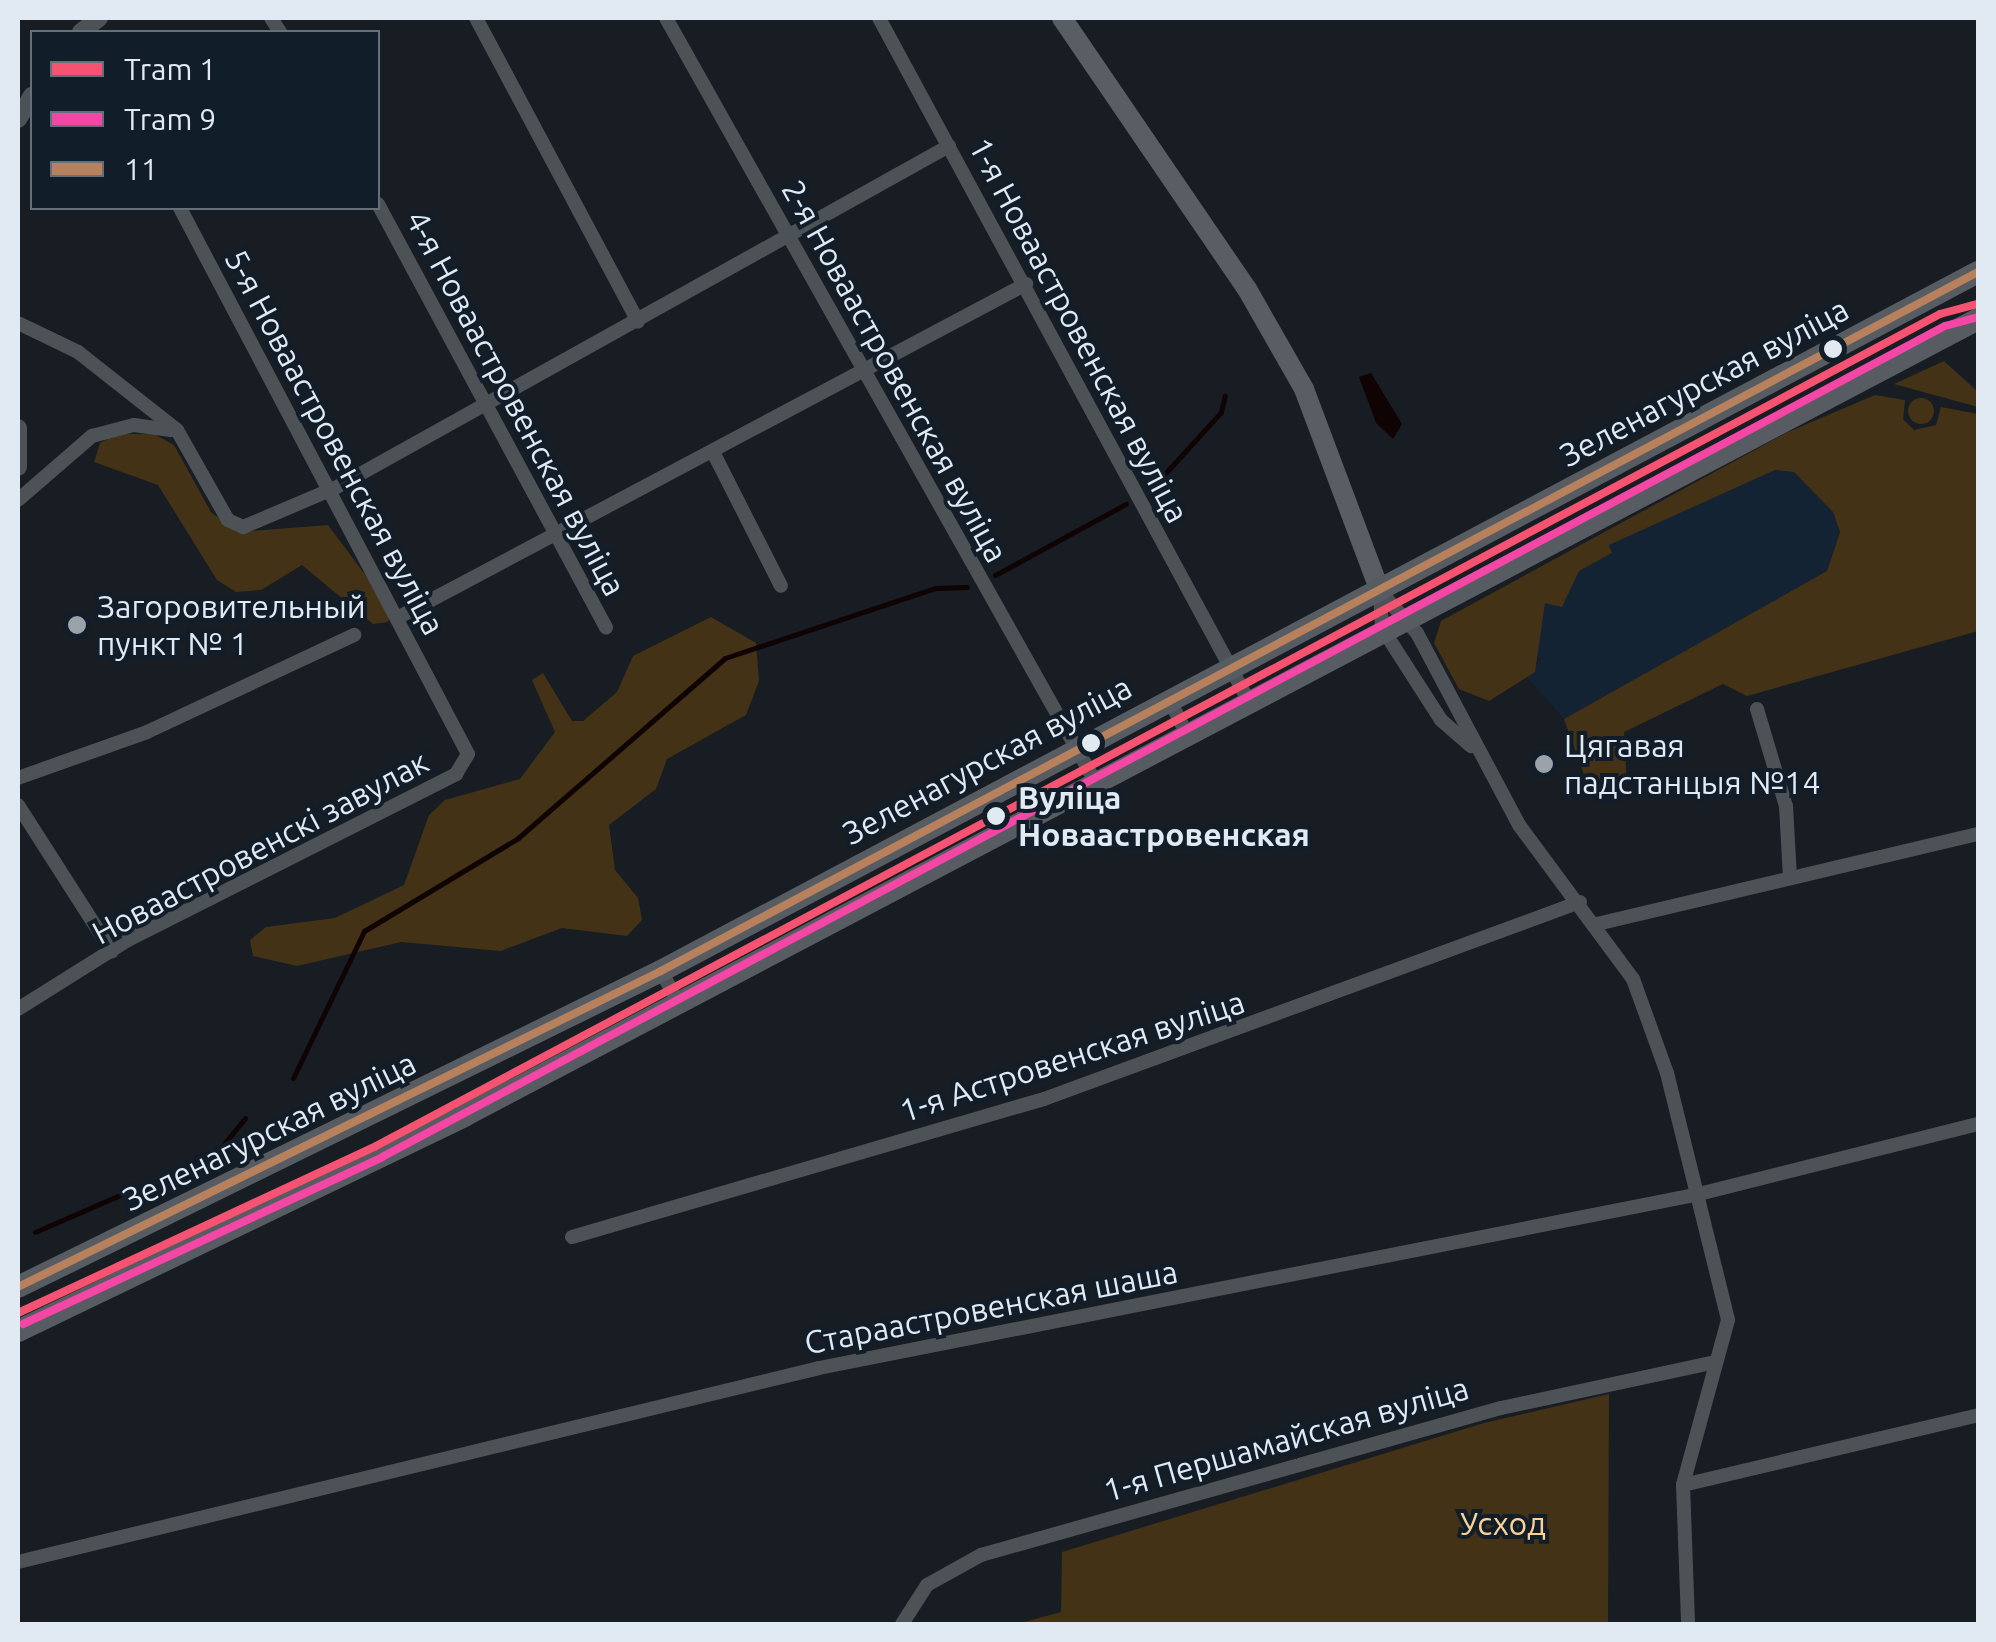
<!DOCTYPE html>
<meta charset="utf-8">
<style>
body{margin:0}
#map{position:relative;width:1996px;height:1642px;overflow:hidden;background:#171d23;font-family:Ubuntu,sans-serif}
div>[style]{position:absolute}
.built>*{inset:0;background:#142333}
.green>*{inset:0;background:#433216}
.round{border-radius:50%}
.water>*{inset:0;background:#0f0403}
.stream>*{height:5px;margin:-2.5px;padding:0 2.5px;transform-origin:2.5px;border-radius:2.5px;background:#0f0403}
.minor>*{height:14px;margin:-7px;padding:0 7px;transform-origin:7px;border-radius:7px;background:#4d5256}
.tertiary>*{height:18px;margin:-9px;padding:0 9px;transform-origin:9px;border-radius:9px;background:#4d5256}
.secondary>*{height:20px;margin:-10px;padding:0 10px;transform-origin:10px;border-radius:10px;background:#585e64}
.primary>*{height:22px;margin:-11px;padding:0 11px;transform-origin:11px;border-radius:11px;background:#565c62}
.bus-1>*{height:8px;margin:-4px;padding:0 4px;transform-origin:4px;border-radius:4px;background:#b6815c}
.tram-1>*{height:8px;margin:-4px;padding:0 4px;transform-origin:4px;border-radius:4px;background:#f65372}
.tram-2>*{height:8px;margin:-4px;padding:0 4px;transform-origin:4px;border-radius:4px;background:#f346a5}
.dots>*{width:28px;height:28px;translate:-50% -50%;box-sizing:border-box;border:5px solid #111d29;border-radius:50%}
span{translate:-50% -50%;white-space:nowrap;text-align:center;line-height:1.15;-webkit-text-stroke:8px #111d29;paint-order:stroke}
.street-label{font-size:32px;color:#e1e9f2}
.poi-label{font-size:32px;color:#e1e9f2}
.left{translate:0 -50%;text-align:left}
.stop-label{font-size:32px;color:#e1e9f2;font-weight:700}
.park-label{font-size:32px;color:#fad297}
.frame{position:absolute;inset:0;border:20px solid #e1e9f2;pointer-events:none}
.legend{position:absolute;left:30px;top:30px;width:350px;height:180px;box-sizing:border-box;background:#111d29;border:2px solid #646f79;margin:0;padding:12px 18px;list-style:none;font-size:30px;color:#e1e9f2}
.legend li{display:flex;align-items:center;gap:20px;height:50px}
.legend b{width:50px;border:2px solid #646f79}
</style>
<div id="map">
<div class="built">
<i style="clip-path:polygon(1775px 470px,1794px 472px,1833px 512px,1840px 532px,1827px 571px,1564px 719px,1527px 677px,1542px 658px,1531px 655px,1545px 602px,1562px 607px,1579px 571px,1612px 553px,1608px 545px)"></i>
</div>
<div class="green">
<i style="clip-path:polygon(1944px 361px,1978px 392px,1978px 407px,1894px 384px)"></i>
<i style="clip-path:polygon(1875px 395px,1905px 400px,1903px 419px,1914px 430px,1936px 425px,1941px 407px,1978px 414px,1978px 631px,1747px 696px,1723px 684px,1624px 732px,1627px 784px,1591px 794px,1564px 719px,1827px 571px,1840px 532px,1833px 512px,1794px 472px,1775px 470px,1609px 545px,1612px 553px,1579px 571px,1562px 607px,1545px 603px,1535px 672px,1489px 701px,1459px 689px,1434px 643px,1441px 621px,1788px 432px)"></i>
<i class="round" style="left:1908px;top:398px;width:26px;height:26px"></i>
<i style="clip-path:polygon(117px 434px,154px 434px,174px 445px,211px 512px,237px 532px,328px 525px,391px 609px,388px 622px,373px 624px,302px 565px,261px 590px,236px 592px,217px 580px,158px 485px,94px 462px,100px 443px)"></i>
<i style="clip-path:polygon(711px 617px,756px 643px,759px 681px,746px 715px,667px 759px,656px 789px,609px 825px,615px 870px,638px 898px,642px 920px,627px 936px,562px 928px,501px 951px,401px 942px,297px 966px,253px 956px,250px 940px,266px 927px,335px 918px,404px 885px,429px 815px,445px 800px,520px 779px,555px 732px,532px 680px,543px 673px,572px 721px,583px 721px,617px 692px,633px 656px)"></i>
<i style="clip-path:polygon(1609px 1394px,1608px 1624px,1017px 1624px,1061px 1612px,1062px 1552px,1484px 1423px)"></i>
</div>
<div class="water">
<i style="clip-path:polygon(1371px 373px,1402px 424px,1393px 439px,1376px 423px,1359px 377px)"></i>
</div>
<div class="stream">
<i style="left:1151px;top:489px;width:104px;rotate:-47.7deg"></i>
<i style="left:1221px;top:412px;width:17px;rotate:-77deg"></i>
<i style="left:995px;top:575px;width:149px;rotate:-28.5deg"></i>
<i style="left:293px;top:1078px;width:163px;rotate:-64.2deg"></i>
<i style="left:364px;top:931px;width:180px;rotate:-31.1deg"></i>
<i style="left:518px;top:838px;width:274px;rotate:-41deg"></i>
<i style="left:725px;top:658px;width:222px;rotate:-18.4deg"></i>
<i style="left:936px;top:588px;width:31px;rotate:-2deg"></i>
<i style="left:196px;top:1158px;width:26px;rotate:-21deg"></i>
<i style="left:220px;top:1149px;width:40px;rotate:-51deg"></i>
<i style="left:35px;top:1232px;width:110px;rotate:-23.5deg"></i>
</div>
<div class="minor">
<i style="left:271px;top:18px;width:17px;rotate:57deg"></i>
<i style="left:476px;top:18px;width:344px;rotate:61.9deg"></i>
<i style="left:666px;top:18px;width:878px;rotate:60.66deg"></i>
<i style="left:879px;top:18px;width:775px;rotate:61.58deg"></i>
<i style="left:378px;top:204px;width:481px;rotate:61.7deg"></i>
<i style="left:18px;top:323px;width:67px;rotate:25.8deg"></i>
<i style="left:78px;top:352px;width:126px;rotate:38.2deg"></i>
<i style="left:177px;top:430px;width:103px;rotate:60.5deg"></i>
<i style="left:228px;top:520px;width:17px;rotate:25deg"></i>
<i style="left:243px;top:527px;width:100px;rotate:-23deg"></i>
<i style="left:335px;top:488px;width:703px;rotate:-29.12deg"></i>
<i style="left:713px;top:452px;width:150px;rotate:63.1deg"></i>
<i style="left:18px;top:500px;width:98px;rotate:-40.9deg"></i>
<i style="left:92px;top:436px;width:43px;rotate:-14.7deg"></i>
<i style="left:134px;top:425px;width:37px;rotate:8deg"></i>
<i style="left:1380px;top:591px;width:56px;rotate:48.6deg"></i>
<i style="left:1417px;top:633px;width:217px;rotate:62deg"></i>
<i style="left:1519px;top:825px;width:192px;rotate:53.5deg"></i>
<i style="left:1633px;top:979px;width:100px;rotate:70.1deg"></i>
<i style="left:1667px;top:1073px;width:254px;rotate:76.1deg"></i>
<i style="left:1728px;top:1320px;width:171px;rotate:105.3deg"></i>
<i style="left:1683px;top:1485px;width:139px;rotate:87.9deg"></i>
<i style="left:1380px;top:591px;width:37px;rotate:87deg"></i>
<i style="left:1382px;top:628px;width:109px;rotate:57.3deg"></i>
<i style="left:1441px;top:720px;width:40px;rotate:41deg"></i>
<i style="left:401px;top:616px;width:708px;rotate:-27.98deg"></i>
<i style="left:1169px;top:699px;width:39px;rotate:63deg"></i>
<i style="left:1757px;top:709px;width:101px;rotate:73.4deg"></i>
<i style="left:1786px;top:806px;width:72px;rotate:86.8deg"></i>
<i style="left:18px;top:778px;width:137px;rotate:-19.6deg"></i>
<i style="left:147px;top:732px;width:229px;rotate:-25.1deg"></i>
<i style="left:18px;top:805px;width:174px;rotate:57.4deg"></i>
<i style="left:1597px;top:924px;width:391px;rotate:-13.3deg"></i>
<i style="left:661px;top:971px;width:37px;rotate:61deg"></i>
<i style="left:18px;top:1009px;width:130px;rotate:-32.1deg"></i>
<i style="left:128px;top:940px;width:368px;rotate:-26.8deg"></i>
<i style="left:456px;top:774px;width:23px;rotate:-59deg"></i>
<i style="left:468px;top:754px;width:617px;rotate:-117.81deg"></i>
<i style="left:572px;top:1237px;width:492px;rotate:-16.3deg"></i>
<i style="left:1044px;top:1099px;width:571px;rotate:-20.18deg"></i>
<i style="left:1683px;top:1485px;width:303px;rotate:-13.3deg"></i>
<i style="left:18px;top:1562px;width:824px;rotate:-13.61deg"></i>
<i style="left:819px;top:1368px;width:897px;rotate:-11.18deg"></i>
<i style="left:1699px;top:1194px;width:288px;rotate:-14.1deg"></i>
<i style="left:902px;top:1624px;width:46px;rotate:-57.3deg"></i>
<i style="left:927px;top:1585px;width:62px;rotate:-29.1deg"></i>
<i style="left:981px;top:1555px;width:540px;rotate:-15.79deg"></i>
<i style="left:1501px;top:1408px;width:219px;rotate:-12.1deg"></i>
</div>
<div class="tertiary">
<i style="left:81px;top:32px;width:23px;rotate:-38deg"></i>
<i style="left:18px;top:119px;width:27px;rotate:-59deg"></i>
<i style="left:18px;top:428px;width:39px;rotate:90deg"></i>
</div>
<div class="secondary">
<i style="left:1062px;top:18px;width:328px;rotate:55.7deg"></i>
<i style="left:1247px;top:289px;width:115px;rotate:60.3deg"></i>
<i style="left:1304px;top:389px;width:216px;rotate:69.4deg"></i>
</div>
<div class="primary">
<i style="left:18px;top:1287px;width:716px;rotate:-26.17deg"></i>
<i style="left:661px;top:971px;width:1491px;rotate:-27.96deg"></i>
<i style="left:18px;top:1331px;width:495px;rotate:-25.7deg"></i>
<i style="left:464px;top:1116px;width:1711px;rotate:-27.76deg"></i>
</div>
<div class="bus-1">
<i style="left:18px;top:1287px;width:716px;rotate:-26.17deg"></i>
<i style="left:661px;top:971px;width:1491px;rotate:-27.96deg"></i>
</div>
<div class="tram-1">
<i style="left:18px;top:1313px;width:395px;rotate:-25deg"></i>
<i style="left:376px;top:1146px;width:1772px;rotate:-28.01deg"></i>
<i style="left:1940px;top:314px;width:39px;rotate:-15deg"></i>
</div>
<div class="tram-2">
<i style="left:23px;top:1324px;width:396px;rotate:-24.9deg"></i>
<i style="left:382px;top:1157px;width:1770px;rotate:-28deg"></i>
<i style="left:1945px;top:326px;width:34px;rotate:-15deg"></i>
</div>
<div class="dots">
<i style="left:1833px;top:349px;background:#e1e9f2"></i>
<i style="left:77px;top:625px;background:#9aa2aa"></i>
<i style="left:1091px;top:743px;background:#e1e9f2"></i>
<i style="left:1544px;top:764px;background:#9aa2aa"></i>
<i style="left:996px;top:816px;background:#e1e9f2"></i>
</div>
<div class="street-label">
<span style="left:1079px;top:330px;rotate:62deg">1-я Новаастровенская вуліца</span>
<span style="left:895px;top:371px;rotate:61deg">2-я Новаастровенская вуліца</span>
<span style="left:1704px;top:382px;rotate:-28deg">Зеленагурская вуліца</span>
<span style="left:516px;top:403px;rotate:62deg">4-я Новаастровенская вуліца</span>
<span style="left:335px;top:442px;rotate:62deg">5-я Новаастровенская вуліца</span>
<span style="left:987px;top:760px;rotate:-28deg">Зеленагурская вуліца</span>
<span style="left:260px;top:847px;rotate:-28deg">Новаастровенскі завулак</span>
<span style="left:1072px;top:1056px;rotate:-18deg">1-я Астровенская вуліца</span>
<span style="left:269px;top:1131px;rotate:-26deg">Зеленагурская вуліца</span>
<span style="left:991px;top:1307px;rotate:-11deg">Стараастровенская шаша</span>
<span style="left:1286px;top:1439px;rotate:-16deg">1-я Першамайская вуліца</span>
</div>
<div class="poi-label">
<span class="left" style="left:97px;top:625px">Загоровительный<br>пункт № 1</span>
<span class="left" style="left:1564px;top:764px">Цягавая<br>падстанцыя №14</span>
</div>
<div class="stop-label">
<span class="left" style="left:1018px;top:816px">Вуліца<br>Новаастровенская</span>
</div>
<div class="park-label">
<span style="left:1503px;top:1523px">Усход</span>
</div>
<div class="frame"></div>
<ul class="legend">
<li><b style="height:12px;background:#f65372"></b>Tram 1</li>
<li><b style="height:12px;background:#f346a5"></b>Tram 9</li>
<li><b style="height:12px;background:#b6815c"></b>11</li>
</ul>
</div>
